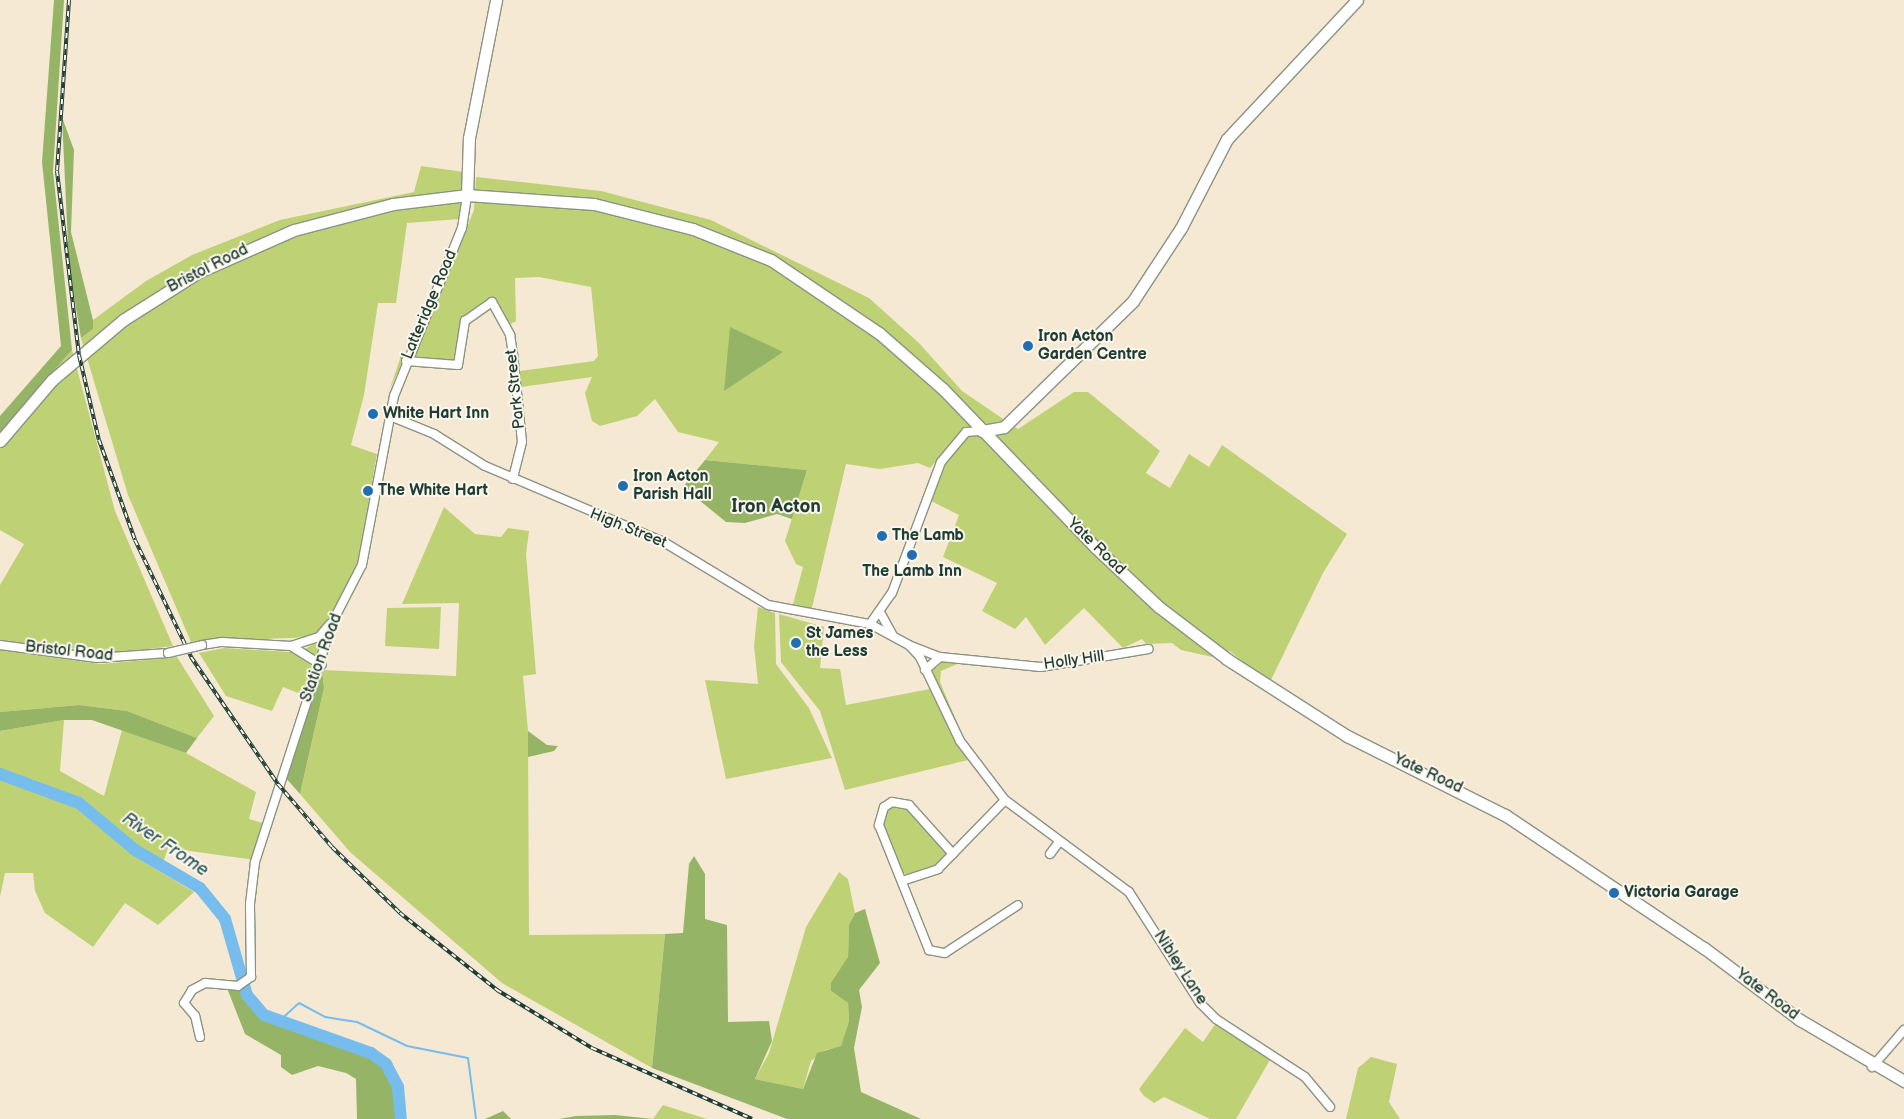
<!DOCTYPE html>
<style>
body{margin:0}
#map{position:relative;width:1904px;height:1119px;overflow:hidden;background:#f6e9d3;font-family:"Balsamiq Sans",sans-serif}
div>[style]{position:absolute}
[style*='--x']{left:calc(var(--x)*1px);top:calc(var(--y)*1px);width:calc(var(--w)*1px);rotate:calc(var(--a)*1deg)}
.green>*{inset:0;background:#bed275}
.forest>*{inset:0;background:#96b466}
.stream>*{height:2px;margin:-1px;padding:0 1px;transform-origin:1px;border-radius:1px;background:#76bdee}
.river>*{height:12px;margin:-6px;padding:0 6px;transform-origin:6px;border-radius:6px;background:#76bdee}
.roads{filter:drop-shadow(1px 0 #8a9384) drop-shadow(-1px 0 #8a9384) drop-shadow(0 1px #8a9384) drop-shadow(0 -1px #8a9384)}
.street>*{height:8px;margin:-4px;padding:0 4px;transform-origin:4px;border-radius:4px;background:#fff}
.secondary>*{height:11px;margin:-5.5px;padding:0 5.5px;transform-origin:5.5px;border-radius:5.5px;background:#fff}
.rail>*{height:4px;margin-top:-2px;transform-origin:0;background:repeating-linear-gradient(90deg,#fbf7ec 0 5.5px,#1f3d34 0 11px);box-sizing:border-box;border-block:1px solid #1f3d34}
.bridges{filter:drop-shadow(1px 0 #8a9384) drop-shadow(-1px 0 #8a9384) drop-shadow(0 1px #8a9384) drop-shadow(0 -1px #8a9384)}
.street-bridge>*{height:8px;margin:-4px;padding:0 4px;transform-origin:4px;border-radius:4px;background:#fff}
.dots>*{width:14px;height:14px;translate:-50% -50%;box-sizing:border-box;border:2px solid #fbf7ec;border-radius:50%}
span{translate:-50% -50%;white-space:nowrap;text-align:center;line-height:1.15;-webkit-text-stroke:4px #fbf7ec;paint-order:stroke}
.street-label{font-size:16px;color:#1f3d34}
.poi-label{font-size:16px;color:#1f3d34;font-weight:700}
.left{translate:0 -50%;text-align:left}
.water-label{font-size:18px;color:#355d62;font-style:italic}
.quarter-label{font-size:19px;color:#1f3d34;font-weight:700}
</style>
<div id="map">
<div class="green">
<i style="clip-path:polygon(421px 166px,464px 172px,460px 219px,407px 223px,396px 303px,378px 303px,364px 395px,351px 445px,377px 454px,358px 562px,329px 619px,312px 637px,191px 642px,128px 495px,81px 338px,93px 329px,93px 320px,146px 281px,192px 255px,280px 220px,414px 192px)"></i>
<i style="clip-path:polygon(476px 177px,601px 191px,711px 220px,869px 298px,919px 343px,962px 391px,1018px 429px,1074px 392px,1088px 392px,1160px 451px,1146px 473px,1170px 488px,1189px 454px,1209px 467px,1222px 445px,1347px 534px,1323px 573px,1269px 684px,1230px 651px,1217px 658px,1181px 650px,1172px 643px,1146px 644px,1142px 639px,1123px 648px,1084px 608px,1045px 645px,1026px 617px,1015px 629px,982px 611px,997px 583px,943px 557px,959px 515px,931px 501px,945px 465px,939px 458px,930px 468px,918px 463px,880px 469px,846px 464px,811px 612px,792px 608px,803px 567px,796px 564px,785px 541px,807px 470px,705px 460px,719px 442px,678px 432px,655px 399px,637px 416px,600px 426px,592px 421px,585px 393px,592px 377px,521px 387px,520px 371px,594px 361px,598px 356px,591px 287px,539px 277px,515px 278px,516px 321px,509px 325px,494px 299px,462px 320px,458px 358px,447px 363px,412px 359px,474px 210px)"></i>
<i style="clip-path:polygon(72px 350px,115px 511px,173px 646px,117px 653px,0 641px,0 585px,24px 544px,0 530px,0 432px)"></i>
<i style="clip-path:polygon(400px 354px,404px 358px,389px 391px,400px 359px)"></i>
<i style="clip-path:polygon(444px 507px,475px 534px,501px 537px,508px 528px,529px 531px,526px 554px,536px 674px,523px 676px,528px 731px,529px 935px,665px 934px,652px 1068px,502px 983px,350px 852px,300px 794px,324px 688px,322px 670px,456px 676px,459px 603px,402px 604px)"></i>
<i style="clip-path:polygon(441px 607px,439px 649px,385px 646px,387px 608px)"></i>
<i style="clip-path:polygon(758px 607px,775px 613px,776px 664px,809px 708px,832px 758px,726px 779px,705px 680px,758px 684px,754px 646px)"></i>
<i style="clip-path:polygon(779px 614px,824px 627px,820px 668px,840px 669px,846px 705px,930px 689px,968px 760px,845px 790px,820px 711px,781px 662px)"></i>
<i style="clip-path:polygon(324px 638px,320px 657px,316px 659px,303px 650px)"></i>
<i style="clip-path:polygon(224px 648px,291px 652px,314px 667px,303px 695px,283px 687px,272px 711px,226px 696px,199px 653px)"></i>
<i style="clip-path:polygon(0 650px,101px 664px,177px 657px,214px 716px,197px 738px,127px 711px,79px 705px,0 712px)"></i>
<i style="clip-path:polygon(943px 662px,960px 663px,941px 671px,940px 682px,967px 746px,931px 672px)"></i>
<i style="clip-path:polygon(64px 720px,60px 771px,104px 796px,122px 730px,186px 753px,256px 792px,249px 819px,263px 823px,255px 860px,168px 848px,164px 860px,138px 848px,81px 799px,0 769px,0 731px)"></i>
<i style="clip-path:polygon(0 778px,76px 806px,137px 858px,194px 892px,158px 925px,125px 903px,93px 947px,45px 913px,35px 891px,33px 873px,5px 873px,0 897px)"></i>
<i style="clip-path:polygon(903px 805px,946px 850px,946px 858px,936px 866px,910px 875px,901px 872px,881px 824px,888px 806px)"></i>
<i style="clip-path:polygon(839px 872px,848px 879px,855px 913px,849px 925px,848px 957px,831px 991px,848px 1003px,849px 1021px,841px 1047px,825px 1050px,811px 1061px,803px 1089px,755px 1079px,769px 1053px,806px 927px)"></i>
<i style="clip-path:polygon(1216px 1023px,1271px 1058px,1236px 1119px,1210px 1119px,1164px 1097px,1154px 1103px,1144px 1096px,1139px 1089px,1185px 1028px,1203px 1042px)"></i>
<i style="clip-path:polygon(1371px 1057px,1397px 1064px,1389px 1102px,1400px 1119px,1346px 1119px,1358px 1068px)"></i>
<i style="clip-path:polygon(663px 1105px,707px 1119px,653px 1119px)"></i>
</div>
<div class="forest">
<i style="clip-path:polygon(54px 0,64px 0,53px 171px,72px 350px,0 432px,0 416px,61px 346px,42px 162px)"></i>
<i style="clip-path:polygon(62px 117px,74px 150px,71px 232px,93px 320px,93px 329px,81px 338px,69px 266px)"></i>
<i style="clip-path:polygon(730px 327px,783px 352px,724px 391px)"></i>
<i style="clip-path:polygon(705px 460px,807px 470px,792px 519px,777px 514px,745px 523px,726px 522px,683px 487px)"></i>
<i style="clip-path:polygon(322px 670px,324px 688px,300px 794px,285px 777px)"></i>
<i style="clip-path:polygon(79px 705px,127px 711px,197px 738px,186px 753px,92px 720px,64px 720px,0 731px,0 712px)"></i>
<i style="clip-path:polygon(528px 731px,547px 745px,558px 746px,554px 751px,528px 757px)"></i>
<i style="clip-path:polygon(694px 856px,705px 874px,705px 919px,727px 925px,728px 1022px,769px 1021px,772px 1041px,755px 1079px,803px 1089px,817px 1053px,841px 1046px,849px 1021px,848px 1003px,831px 991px,831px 983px,848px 957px,849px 925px,855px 913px,865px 909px,880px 963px,859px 990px,862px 1007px,854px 1048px,861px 1092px,921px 1119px,787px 1119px,652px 1068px,665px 934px,683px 933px,689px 864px)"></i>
<i style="clip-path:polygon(225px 983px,243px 983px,247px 995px,278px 1022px,323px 1035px,386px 1064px,398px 1087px,401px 1119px,357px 1119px,356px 1079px,346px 1073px,318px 1066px,292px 1075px,281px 1067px,281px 1055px,245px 1034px)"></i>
<i style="clip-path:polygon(503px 1111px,511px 1119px,485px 1119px)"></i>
<i style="clip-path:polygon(615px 1115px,653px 1119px,559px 1119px,576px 1116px)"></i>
</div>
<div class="stream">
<i style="--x:278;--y:1022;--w:28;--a:-42"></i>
<i style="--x:299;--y:1003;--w:30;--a:28"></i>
<i style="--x:325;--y:1017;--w:32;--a:9"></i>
<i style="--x:357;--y:1022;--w:55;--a:25.6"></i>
<i style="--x:407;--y:1046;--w:62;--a:11.1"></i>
<i style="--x:468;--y:1058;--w:62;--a:82.5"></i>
</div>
<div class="river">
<i style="--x:0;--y:774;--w:84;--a:20.2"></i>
<i style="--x:79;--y:803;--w:73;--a:40"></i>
<i style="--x:135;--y:850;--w:75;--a:30.3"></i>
<i style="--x:200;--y:888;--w:40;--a:51"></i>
<i style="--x:225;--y:919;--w:79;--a:73.9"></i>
<i style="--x:247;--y:995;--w:26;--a:50"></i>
<i style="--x:264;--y:1015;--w:114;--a:19.6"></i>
<i style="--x:371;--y:1053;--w:19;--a:36"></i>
<i style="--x:386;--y:1064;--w:26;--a:62"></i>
<i style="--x:398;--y:1087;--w:32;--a:85"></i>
</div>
<div class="roads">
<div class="street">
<i style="--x:406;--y:361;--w:52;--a:4.4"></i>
<i style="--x:458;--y:365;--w:45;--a:-81"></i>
<i style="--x:465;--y:321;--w:33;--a:-35"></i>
<i style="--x:492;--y:302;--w:38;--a:61"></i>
<i style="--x:510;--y:335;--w:18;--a:81"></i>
<i style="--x:513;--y:353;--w:89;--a:84.2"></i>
<i style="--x:522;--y:442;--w:38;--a:104"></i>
<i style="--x:390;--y:416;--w:48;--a:22.2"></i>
<i style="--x:434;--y:434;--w:60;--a:32.1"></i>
<i style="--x:485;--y:466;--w:192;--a:23"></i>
<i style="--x:662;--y:541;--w:124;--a:31.1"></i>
<i style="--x:768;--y:605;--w:104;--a:10.6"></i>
<i style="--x:870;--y:624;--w:44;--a:28.3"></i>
<i style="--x:909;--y:645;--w:16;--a:47"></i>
<i style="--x:920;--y:657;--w:93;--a:64.5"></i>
<i style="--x:960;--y:741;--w:74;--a:52.7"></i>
<i style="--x:1005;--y:800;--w:154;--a:36.6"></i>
<i style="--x:1129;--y:892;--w:132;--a:57.4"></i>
<i style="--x:1200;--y:1003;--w:23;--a:45"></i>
<i style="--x:1216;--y:1019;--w:106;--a:33.1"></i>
<i style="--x:1305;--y:1077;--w:39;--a:50"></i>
<i style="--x:881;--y:614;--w:23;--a:61"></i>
<i style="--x:870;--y:624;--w:38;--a:-55"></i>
<i style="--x:892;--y:593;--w:140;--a:-69.5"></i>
<i style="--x:941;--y:462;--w:39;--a:-50"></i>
<i style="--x:966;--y:432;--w:16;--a:-4"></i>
<i style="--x:0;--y:645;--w:98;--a:7.6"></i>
<i style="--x:97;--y:658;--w:71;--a:-4"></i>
<i style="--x:202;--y:645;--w:20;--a:-9"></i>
<i style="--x:222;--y:642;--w:69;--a:3.3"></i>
<i style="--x:291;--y:646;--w:29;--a:-18"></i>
<i style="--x:319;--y:637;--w:17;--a:-50"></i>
<i style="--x:291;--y:646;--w:36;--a:32"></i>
<i style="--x:911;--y:646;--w:31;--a:21"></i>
<i style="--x:940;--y:657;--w:101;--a:5.7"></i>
<i style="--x:1041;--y:667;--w:109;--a:-9.5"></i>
<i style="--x:925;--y:670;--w:20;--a:-41"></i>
<i style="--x:953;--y:854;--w:66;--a:-131.9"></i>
<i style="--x:909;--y:805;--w:17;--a:-170"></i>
<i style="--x:892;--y:802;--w:9;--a:148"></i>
<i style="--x:884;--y:807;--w:19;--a:106"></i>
<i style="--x:879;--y:825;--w:135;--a:68.2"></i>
<i style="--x:929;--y:950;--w:16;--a:11"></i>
<i style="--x:945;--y:953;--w:87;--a:-33.3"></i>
<i style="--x:1050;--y:854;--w:15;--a:-53"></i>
<i style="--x:902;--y:881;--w:38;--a:-18"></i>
<i style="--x:938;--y:869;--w:96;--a:-45.8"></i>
<i style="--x:200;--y:1037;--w:22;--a:-103"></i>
<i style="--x:195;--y:1016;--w:17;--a:-130"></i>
<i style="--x:184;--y:1003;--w:15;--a:-58"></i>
<i style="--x:192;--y:990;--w:15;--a:-28"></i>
<i style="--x:205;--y:983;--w:33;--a:5"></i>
<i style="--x:238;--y:986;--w:16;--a:-35"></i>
<i style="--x:251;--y:977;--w:73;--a:-90.8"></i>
<i style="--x:250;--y:904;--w:42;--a:-83.2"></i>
<i style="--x:255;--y:862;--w:251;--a:-72.1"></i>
<i style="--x:332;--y:623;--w:65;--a:-62.7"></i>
<i style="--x:362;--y:565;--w:172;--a:-79.3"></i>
<i style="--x:394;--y:396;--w:181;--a:-68"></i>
<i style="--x:462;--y:228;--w:33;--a:-81"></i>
<i style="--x:1872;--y:1067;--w:49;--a:-49.1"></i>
</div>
<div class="secondary">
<i style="--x:467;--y:195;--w:57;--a:-88"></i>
<i style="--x:469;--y:138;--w:141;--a:-78.9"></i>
<i style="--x:982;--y:431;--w:22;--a:-10"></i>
<i style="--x:1004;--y:427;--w:180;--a:-44.3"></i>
<i style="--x:1133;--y:301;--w:87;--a:-56.7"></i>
<i style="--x:1181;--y:228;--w:100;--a:-62.7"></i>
<i style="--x:1227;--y:139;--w:190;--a:-46.9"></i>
<i style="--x:0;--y:441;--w:80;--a:-49.6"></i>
<i style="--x:52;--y:380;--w:93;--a:-40.2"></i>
<i style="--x:123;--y:320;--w:90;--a:-32.3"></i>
<i style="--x:199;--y:272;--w:104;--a:-23.9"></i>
<i style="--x:294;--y:230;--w:102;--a:-14.7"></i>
<i style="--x:393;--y:204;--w:75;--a:-6.9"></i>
<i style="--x:467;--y:195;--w:127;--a:4.1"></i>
<i style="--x:594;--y:204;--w:102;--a:14.2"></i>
<i style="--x:693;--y:229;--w:84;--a:21.7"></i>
<i style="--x:771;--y:260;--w:130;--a:34.1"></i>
<i style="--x:879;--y:333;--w:85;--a:41.2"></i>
<i style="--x:943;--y:389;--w:219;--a:46.1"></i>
<i style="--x:1095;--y:547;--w:88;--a:43.2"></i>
<i style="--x:1159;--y:607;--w:86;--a:37.4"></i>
<i style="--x:1227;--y:659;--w:143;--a:32.7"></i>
<i style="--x:1347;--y:736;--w:177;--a:26.6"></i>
<i style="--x:1505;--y:815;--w:239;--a:33.8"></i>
<i style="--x:1704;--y:948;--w:120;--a:36.9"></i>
<i style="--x:1800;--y:1020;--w:121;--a:30.4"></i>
</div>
</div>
<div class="rail">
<i style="--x:69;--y:0;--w:171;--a:94"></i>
<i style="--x:57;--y:171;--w:185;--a:83.2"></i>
<i style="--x:79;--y:355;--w:87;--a:76.8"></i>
<i style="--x:99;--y:440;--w:106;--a:70.2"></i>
<i style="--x:135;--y:540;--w:130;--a:64.4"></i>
<i style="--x:191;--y:657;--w:154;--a:55.6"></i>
<i style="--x:278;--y:784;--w:83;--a:49.4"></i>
<i style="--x:332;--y:847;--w:95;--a:44.1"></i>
<i style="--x:400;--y:913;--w:124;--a:38.4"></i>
<i style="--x:497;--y:990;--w:111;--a:31.4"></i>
<i style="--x:592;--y:1048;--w:175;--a:23.9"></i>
</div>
<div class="bridges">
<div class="street-bridge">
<i style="--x:168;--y:653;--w:35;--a:-13"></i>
</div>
</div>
<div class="dots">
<i style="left:1028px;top:346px;background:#1f6fb2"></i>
<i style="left:373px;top:414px;background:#1f6fb2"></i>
<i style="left:623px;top:486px;background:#1f6fb2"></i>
<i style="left:368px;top:491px;background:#1f6fb2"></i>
<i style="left:882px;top:536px;background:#1f6fb2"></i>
<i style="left:912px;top:555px;background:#1f6fb2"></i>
<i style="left:796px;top:643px;background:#1f6fb2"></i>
<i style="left:1614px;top:893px;background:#1f6fb2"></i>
</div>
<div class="street-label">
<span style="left:208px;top:269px;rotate:-27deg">Bristol Road</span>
<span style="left:430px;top:305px;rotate:-67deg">Latteridge Road</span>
<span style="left:516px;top:389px;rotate:-96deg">Park Street</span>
<span style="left:628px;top:529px;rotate:22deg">High Street</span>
<span style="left:1096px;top:547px;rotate:44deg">Yate Road</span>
<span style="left:69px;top:652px;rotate:6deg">Bristol Road</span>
<span style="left:322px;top:658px;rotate:-70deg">Station Road</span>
<span style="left:1074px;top:661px;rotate:-8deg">Holly Hill</span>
<span style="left:1428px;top:774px;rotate:25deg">Yate Road</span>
<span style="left:1180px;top:968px;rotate:57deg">Nibley Lane</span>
<span style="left:1767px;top:995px;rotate:37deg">Yate Road</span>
</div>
<div class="poi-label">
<span class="left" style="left:1038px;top:346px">Iron Acton<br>Garden Centre</span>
<span class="left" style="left:383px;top:414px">White Hart Inn</span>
<span class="left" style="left:633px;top:486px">Iron Acton<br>Parish Hall</span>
<span class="left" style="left:378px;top:491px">The White Hart</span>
<span class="left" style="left:892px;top:536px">The Lamb</span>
<span style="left:912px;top:572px">The Lamb Inn</span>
<span class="left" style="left:806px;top:643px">St James<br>the Less</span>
<span class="left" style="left:1624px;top:893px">Victoria Garage</span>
</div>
<div class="water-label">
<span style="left:165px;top:845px;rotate:34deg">River Frome</span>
</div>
<div class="quarter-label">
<span style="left:776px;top:507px">Iron Acton</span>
</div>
</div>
